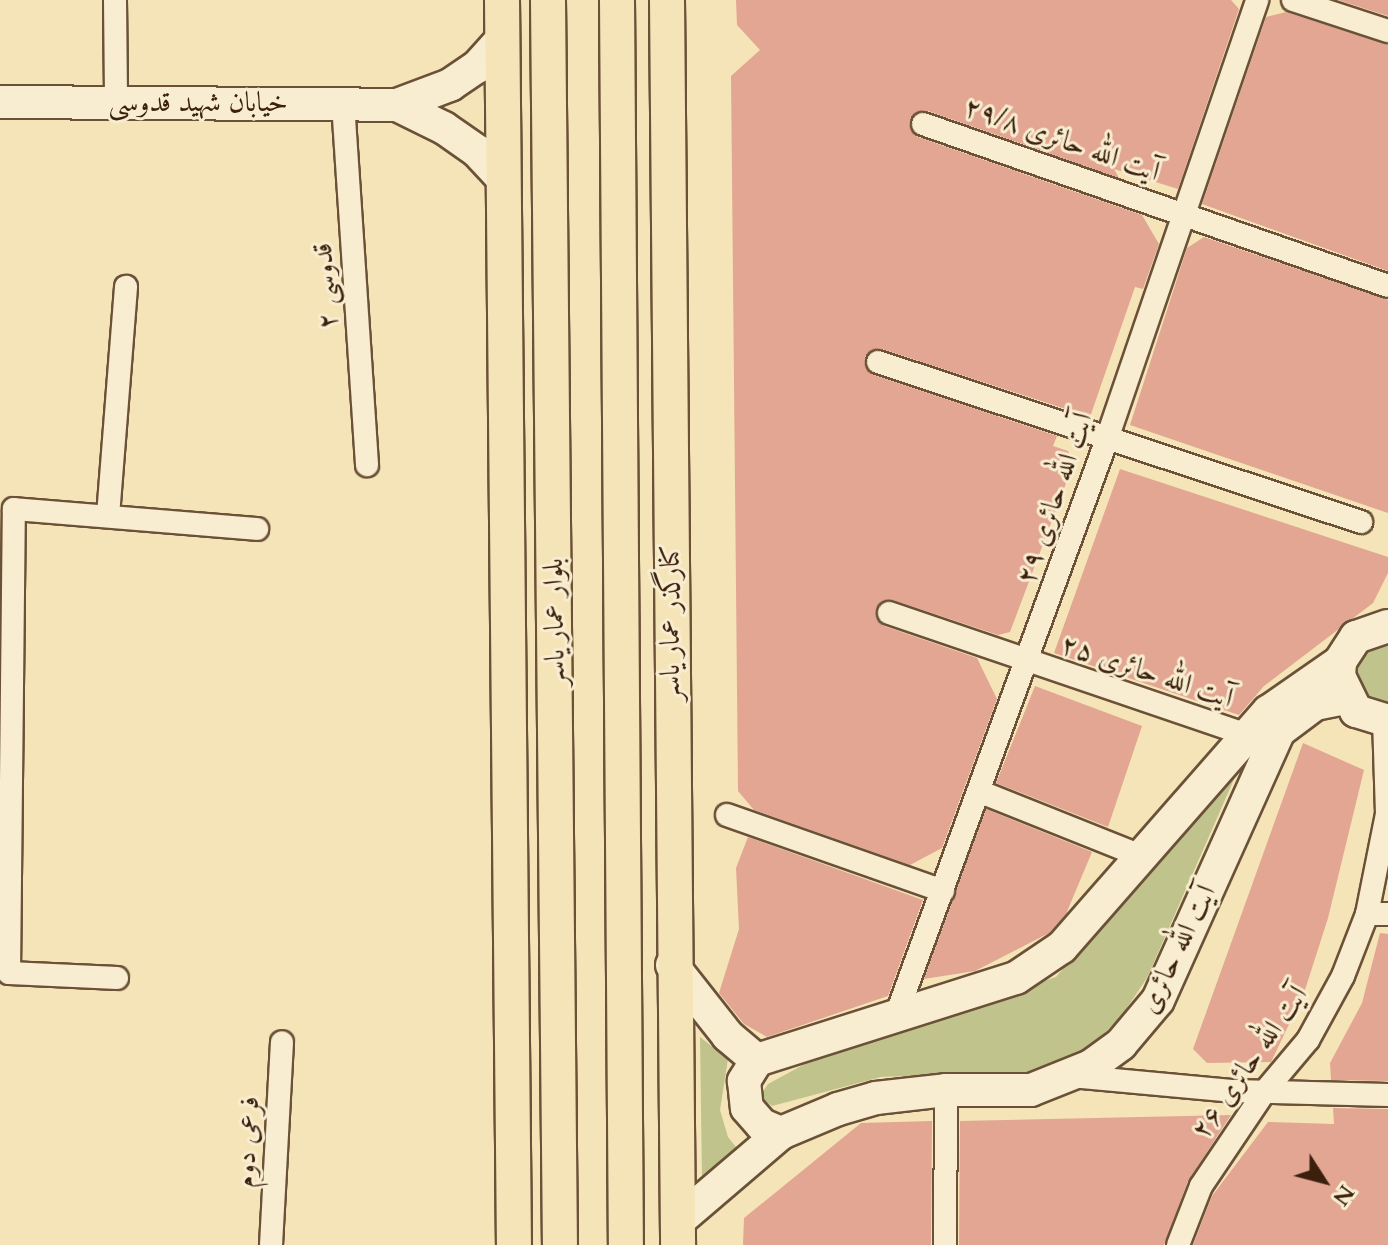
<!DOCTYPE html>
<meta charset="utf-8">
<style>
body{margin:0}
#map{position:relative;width:1388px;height:1245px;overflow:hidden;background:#f5e4b7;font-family:Cardo,Amiri,serif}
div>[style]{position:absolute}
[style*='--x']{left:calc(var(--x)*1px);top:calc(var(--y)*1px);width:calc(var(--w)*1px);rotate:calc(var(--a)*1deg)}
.green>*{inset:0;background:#c0c38c}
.building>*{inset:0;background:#e2a692}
.roads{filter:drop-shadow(2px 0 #6a5138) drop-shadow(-2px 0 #6a5138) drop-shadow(0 2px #6a5138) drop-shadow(0 -2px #6a5138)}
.minor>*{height:22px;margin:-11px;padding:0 11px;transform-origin:11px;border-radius:11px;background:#f8edd0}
.secondary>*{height:32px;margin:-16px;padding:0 16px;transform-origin:16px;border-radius:16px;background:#f8edd0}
.primary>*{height:34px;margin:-17px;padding:0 17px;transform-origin:17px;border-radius:17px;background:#f5e4b7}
span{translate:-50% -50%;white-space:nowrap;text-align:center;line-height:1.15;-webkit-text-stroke:6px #f8edd0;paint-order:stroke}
.street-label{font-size:28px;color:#3b200d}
.north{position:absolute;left:1284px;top:1141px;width:80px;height:80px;-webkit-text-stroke:6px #f8edd0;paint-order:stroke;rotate:126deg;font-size:22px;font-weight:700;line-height:32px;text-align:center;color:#3b200d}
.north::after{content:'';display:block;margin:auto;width:28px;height:36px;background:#3b200d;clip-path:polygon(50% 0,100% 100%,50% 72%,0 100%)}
</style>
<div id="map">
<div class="green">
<i style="clip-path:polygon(1388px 639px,1388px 712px,1357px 698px,1352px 661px,1359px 651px)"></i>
<i style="clip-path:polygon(1242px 761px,1147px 978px,1120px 1018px,1091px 1046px,1062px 1064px,1027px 1072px,881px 1077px,772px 1106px,765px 1101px,762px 1093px,768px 1084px,825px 1053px,1056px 977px)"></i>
<i style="clip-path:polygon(700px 1037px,728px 1059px,720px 1110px,728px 1137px,740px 1152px,702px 1182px)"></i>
</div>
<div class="building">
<i style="clip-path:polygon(736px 0,1231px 0,1239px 9px,1178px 189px,1114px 169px,1119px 178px,928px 111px,910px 119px,910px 127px,918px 137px,1142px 215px,1159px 244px,1143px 289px,1135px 287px,1090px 417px,882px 349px,865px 357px,865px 366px,874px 375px,1057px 436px,1053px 446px,1068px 451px,1074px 462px,1010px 632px,998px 635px,893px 600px,876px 608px,876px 616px,884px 626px,977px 658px,997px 699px,942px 848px,910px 865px,754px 810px,738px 791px,731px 76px,760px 50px,737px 25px)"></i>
<i style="clip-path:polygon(1338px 0,1388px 0,1388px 16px)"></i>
<i style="clip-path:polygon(1286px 12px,1388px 45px,1388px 271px,1202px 204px,1266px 17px)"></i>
<i style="clip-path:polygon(1204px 237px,1388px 300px,1388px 513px,1130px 425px,1187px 248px)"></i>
<i style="clip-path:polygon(1120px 469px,1388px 557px,1388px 573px,1373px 603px,1264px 686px,1239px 715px,1054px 653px)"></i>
<i style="clip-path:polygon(1035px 686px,1142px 726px,1108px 827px,996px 783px)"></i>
<i style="clip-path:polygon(1303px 743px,1364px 770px,1328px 918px,1304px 993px,1271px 1062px,1207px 1063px,1193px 1049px)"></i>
<i style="clip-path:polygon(986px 809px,1092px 852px,1066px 914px,1049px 933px,975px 971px,924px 979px)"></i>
<i style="clip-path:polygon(748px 837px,923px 900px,888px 996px,767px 1037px,744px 1024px,719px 993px,739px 929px,736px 868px)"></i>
<i style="clip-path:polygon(1380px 933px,1388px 934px,1388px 1081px,1331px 1080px,1330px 1063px,1362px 1003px)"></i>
<i style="clip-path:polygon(1333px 1108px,1388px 1109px,1388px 1245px,1193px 1245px,1212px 1196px,1268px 1122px,1334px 1124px)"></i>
<i style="clip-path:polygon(1231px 1115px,1188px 1181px,1164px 1245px,959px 1245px,960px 1121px)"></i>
<i style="clip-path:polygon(932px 1121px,931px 1245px,743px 1245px,744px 1218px,861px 1123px)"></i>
</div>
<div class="roads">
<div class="minor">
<i style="--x:115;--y:0;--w:102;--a:89.4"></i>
<i style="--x:1293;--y:0;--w:100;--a:18.1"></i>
<i style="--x:343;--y:103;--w:363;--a:86.2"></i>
<i style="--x:923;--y:124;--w:492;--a:19.2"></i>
<i style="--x:878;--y:362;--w:509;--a:18.33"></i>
<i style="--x:108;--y:516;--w:230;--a:-85.5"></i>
<i style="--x:889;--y:613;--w:379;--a:18.8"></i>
<i style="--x:981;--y:792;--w:172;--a:21.8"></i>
<i style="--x:727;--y:815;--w:229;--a:19.4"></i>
<i style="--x:1367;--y:914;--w:21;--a:0"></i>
<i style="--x:117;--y:978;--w:108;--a:-177.3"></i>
<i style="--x:9;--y:973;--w:464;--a:-89.4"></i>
<i style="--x:14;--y:509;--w:244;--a:4.7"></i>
<i style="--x:897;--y:1013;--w:611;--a:-69.9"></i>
<i style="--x:1107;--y:439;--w:464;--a:-71.1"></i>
<i style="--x:1071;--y:1076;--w:164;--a:5.3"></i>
<i style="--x:1234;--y:1091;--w:154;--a:1.5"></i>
<i style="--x:271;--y:1245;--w:203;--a:-86.9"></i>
<i style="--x:945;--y:1245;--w:155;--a:-89.6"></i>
<i style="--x:1178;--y:1245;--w:63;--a:-68.7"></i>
<i style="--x:1201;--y:1186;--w:115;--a:-56"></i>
<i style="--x:1265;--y:1091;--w:67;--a:-49.9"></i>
<i style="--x:1308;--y:1040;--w:73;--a:-61.3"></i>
<i style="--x:1343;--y:976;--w:66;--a:-68.8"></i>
<i style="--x:1367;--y:914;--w:102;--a:-78.7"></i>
<i style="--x:1387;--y:814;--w:93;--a:-91.8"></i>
</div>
<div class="secondary">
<i style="--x:0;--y:102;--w:397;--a:0.4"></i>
<i style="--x:397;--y:105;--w:52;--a:26.1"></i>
<i style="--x:444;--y:128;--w:40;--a:34.9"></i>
<i style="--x:477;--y:151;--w:38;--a:47"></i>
<i style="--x:397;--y:105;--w:57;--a:-20.7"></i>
<i style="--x:450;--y:85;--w:32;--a:-34"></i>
<i style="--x:477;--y:67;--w:38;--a:-48"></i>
<i style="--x:1388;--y:626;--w:34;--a:161"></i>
<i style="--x:1356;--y:637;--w:30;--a:123"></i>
<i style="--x:1340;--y:662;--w:14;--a:94"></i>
<i style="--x:1339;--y:676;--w:39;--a:64"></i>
<i style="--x:1356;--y:711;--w:34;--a:17"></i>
<i style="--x:672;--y:965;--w:90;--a:51.7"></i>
<i style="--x:728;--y:1036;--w:38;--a:40"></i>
<i style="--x:757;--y:1060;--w:272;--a:-17.6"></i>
<i style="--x:1016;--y:978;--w:55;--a:-34"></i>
<i style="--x:1062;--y:947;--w:313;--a:-48.8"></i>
<i style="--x:1268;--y:712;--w:88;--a:-34.8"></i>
<i style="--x:757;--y:1060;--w:25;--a:122"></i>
<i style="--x:744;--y:1081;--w:27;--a:84"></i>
<i style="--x:747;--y:1108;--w:23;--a:49"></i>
<i style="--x:762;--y:1125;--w:21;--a:23"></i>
<i style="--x:678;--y:1221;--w:135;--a:-40.5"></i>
<i style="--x:781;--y:1133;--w:62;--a:-22.8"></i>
<i style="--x:838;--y:1109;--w:40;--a:-16"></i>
<i style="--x:876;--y:1098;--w:70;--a:-6.5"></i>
<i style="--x:946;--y:1090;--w:85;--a:0"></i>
<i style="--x:1031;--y:1090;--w:65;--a:-21.8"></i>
<i style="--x:1091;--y:1066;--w:37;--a:-36"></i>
<i style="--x:1121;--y:1044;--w:57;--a:-49.9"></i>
<i style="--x:1158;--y:1000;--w:295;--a:-65.8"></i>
<i style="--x:1279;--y:731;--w:45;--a:-36.9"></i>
<i style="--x:1315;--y:704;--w:32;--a:-11"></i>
</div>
<div class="primary">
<i style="--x:502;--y:0;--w:1245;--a:89.45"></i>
<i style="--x:548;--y:0;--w:1245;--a:89.45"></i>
<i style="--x:617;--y:0;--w:1245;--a:89.59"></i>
<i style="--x:667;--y:0;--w:1245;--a:89.49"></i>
</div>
</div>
<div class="street-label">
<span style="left:198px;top:102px">خیابان شهید قدوسی</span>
<span style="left:1062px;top:139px;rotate:19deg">آیت الله حائری ۲۹/۸</span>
<span style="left:325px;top:286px;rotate:-94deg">قدوسی ۲</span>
<span style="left:1054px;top:498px;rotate:-71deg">آیت الله حائری ۲۹</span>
<span style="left:554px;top:622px;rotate:-91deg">بلوار عمار یاسر</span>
<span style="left:670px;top:623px;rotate:-90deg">کنارگذر عمار یاسر</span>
<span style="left:1147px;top:671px;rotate:18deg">آیت الله حائری ۲۵</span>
<span style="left:1177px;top:949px;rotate:-64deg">آیت الله حائری</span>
<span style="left:1249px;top:1062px;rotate:-55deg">آیت الله حائری ۲۶</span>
<span style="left:247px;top:1142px;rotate:-87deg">فرعی دوم</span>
</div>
<div class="north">N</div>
</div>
